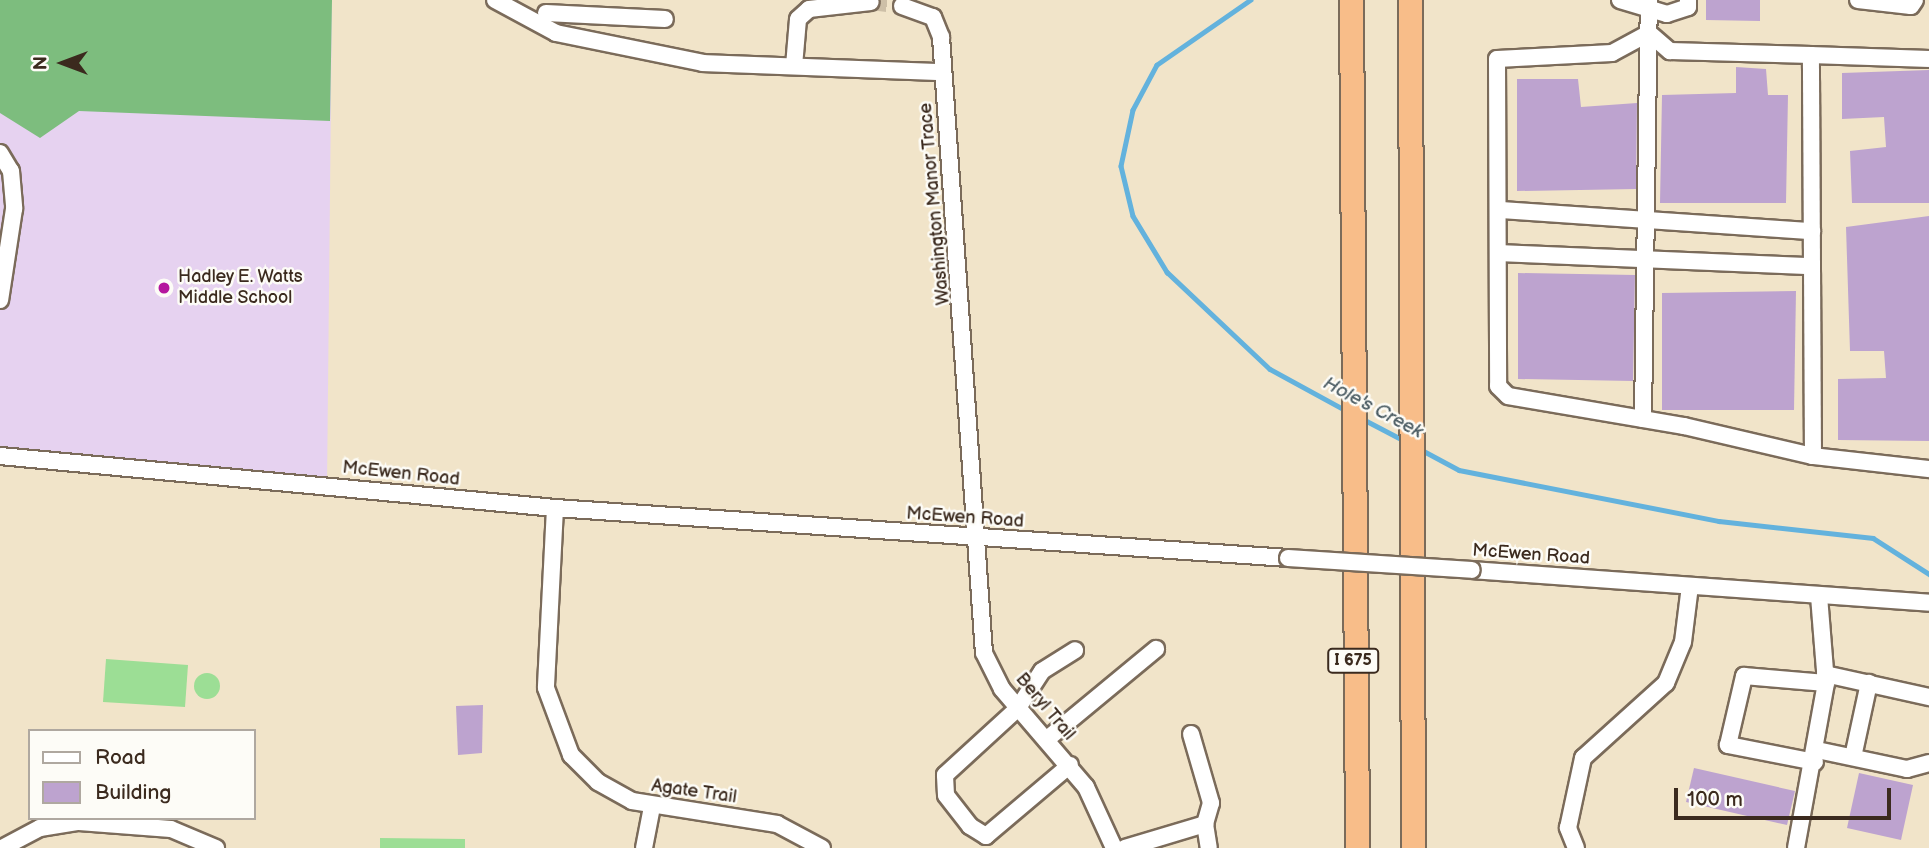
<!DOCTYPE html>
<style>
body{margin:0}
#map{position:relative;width:1929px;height:848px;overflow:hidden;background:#f1e4c9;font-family:"Balsamiq Sans",sans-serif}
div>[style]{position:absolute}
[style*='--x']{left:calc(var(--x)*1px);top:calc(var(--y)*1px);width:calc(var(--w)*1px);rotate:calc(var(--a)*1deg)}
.built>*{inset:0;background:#e6d2f0}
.green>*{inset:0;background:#9cde95}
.round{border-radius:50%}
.forest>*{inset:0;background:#7dbd7e}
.stream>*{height:4.5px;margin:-2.25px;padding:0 2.25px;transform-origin:2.25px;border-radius:2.25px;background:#63b2dd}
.building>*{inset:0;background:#bda3cf}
.minor-tunnel>*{height:16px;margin-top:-8px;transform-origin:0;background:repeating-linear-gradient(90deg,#cdbfa7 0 16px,transparent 0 24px)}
.roads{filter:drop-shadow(2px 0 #7b6b5a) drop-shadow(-2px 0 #7b6b5a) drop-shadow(0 2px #7b6b5a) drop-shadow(0 -2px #7b6b5a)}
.minor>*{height:16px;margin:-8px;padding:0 8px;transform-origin:8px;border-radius:8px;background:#fff}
.highway>*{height:23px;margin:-11.5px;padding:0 11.5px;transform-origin:11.5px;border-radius:11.5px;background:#f8bd89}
.bridges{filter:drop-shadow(2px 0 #7b6b5a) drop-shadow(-2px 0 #7b6b5a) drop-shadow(0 2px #7b6b5a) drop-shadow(0 -2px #7b6b5a)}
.minor-bridge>*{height:16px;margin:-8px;padding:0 8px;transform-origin:8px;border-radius:8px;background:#fff}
.dots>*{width:19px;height:19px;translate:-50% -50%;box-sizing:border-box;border:4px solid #fdfcf7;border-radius:50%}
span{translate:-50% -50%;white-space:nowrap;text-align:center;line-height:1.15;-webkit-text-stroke:5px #fdfcf7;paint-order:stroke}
.shield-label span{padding:2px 5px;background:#fdfcf7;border:2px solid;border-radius:5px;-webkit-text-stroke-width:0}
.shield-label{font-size:16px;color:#3b2a1e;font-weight:700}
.street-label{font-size:18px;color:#3b2a1e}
.poi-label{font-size:18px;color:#3b2a1e}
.left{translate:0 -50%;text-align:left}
.water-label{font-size:19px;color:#495a61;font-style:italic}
.legend{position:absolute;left:28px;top:729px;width:228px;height:91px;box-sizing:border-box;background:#fdfcf7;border:2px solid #afa8a0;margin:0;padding:9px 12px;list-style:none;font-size:21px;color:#3b2a1e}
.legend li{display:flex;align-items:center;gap:14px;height:35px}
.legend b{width:35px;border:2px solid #afa8a0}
.north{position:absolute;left:28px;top:28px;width:70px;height:70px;-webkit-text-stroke:5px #fdfcf7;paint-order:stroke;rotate:270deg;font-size:19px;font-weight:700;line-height:28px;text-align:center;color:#3b2a1e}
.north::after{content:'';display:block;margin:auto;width:24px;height:32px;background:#3b2a1e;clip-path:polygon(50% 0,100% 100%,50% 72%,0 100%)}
.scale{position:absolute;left:1674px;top:788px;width:217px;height:32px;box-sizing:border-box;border:4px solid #3b2a1e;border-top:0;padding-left:9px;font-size:21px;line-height:24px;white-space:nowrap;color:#3b2a1e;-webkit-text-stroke:5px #fdfcf7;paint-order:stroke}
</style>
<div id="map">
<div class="built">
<i style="clip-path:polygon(0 0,332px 0,327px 486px,0 456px)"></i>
</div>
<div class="green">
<i style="clip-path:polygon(106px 659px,188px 665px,185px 707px,103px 702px)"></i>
<i class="round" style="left:194px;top:673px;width:26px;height:26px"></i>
<i style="clip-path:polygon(380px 838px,465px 839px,465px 848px,380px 848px)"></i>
</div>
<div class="forest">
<i style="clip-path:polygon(0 0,332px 0,330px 121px,79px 111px,40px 138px,0 113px)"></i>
</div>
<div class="stream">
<i style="--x:1251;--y:0;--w:114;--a:145.3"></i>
<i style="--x:1157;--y:65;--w:51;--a:118.1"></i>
<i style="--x:1133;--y:110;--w:57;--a:102.1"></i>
<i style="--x:1121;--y:166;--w:51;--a:76.5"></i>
<i style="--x:1133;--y:216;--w:66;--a:58.7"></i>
<i style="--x:1167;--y:272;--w:141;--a:43.3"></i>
<i style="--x:1270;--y:369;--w:88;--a:28.6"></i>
<i style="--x:1361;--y:418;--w:47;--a:27.6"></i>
<i style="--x:1420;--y:449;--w:44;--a:28.3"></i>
<i style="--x:1459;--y:470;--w:265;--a:11.1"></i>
<i style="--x:1719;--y:521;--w:155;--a:6.3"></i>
<i style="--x:1873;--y:538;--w:67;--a:32.7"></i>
</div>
<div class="building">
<i style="clip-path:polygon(1706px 0,1760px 0,1760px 21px,1706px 20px)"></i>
<i style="clip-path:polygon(1736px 67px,1766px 69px,1768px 95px,1788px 95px,1786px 203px,1660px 203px,1662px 95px,1736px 93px)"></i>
<i style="clip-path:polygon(1929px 70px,1929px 203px,1852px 203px,1850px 151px,1886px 147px,1884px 117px,1842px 119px,1842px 73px)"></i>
<i style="clip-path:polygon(1517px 79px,1578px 79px,1581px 107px,1637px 103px,1636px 189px,1517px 191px)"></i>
<i style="clip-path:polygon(1929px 216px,1929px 441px,1838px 440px,1838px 379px,1886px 378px,1884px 351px,1850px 351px,1846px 227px)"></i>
<i style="clip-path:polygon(1518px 273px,1635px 275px,1633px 381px,1518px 379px)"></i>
<i style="clip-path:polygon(1796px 291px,1794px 410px,1662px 410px,1662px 293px)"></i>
<i style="clip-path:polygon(483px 705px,482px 753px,458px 755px,456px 706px)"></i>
<i style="clip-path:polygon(1694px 768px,1795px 791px,1787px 825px,1686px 802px)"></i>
<i style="clip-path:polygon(1859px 773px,1913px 785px,1901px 840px,1847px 828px)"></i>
</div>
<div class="minor-tunnel">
<i style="--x:871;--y:2;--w:31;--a:7"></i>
</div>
<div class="roads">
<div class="minor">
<i style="--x:495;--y:0;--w:69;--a:28.4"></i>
<i style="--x:556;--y:33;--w:150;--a:11.5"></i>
<i style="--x:703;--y:63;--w:239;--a:2.2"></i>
<i style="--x:1620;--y:0;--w:49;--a:16.6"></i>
<i style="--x:1667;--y:14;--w:22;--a:-18"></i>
<i style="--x:1688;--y:7;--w:7;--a:-90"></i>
<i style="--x:1858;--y:0;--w:53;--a:6.5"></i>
<i style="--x:1911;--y:6;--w:7;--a:-56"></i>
<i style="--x:902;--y:6;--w:33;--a:20"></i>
<i style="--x:933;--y:17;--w:22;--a:68"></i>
<i style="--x:941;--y:37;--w:617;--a:86.01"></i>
<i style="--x:984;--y:653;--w:40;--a:63.4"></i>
<i style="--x:1002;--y:689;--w:129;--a:49.4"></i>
<i style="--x:1086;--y:787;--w:67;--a:65.3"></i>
<i style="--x:546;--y:13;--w:119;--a:2.9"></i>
<i style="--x:1649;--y:33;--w:42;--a:151.6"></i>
<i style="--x:1612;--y:53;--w:115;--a:177"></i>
<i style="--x:1497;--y:59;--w:327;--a:89.8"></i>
<i style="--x:1498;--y:386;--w:14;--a:45"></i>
<i style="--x:1508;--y:396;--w:179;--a:9.7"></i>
<i style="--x:1684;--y:426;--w:132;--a:13.1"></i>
<i style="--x:1813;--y:456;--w:117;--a:6.4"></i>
<i style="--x:1649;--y:33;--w:28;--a:41"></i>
<i style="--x:1670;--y:51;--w:141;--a:1.6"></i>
<i style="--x:794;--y:66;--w:47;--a:-85.1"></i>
<i style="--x:798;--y:19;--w:15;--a:-42"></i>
<i style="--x:809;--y:9;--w:62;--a:-6.4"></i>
<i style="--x:0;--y:153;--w:21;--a:59"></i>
<i style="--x:11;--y:171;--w:38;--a:85"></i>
<i style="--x:14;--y:209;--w:92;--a:98.7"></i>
<i style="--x:1501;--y:210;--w:312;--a:3.9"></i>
<i style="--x:1498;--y:253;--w:314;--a:2.4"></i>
<i style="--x:1643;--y:419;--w:419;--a:-89.2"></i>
<i style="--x:0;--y:456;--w:557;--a:5.35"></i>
<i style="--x:555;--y:508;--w:735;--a:3.9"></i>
<i style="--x:1813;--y:456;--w:401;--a:-90.3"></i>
<i style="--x:1811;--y:55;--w:118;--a:1.9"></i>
<i style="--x:555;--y:508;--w:180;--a:92.9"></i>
<i style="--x:546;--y:688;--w:72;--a:69.5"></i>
<i style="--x:571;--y:755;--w:38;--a:45"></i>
<i style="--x:598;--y:782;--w:39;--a:29"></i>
<i style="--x:632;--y:801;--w:147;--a:9"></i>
<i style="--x:777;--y:824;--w:51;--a:28.1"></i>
<i style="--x:1472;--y:570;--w:458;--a:4.1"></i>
<i style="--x:1825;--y:674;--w:107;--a:12.5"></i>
<i style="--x:1191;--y:734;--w:72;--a:73.8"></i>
<i style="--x:1211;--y:803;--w:22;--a:106"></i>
<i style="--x:1046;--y:740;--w:143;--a:-39.6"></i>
<i style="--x:1817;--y:750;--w:92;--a:11.9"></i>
<i style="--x:1907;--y:769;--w:23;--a:-15"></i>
<i style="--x:1853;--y:757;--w:76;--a:-77.8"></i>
<i style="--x:1815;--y:762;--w:89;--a:-168.9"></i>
<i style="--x:1728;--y:745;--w:71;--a:-76.9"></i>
<i style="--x:1744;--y:676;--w:82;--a:4.9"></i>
<i style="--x:1070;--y:765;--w:110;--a:139.8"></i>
<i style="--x:986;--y:836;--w:19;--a:-148"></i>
<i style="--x:970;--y:826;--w:39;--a:-128"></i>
<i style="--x:946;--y:795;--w:20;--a:-93"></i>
<i style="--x:945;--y:775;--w:99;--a:-42.5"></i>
<i style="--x:1018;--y:708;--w:44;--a:-57"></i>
<i style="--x:1042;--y:671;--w:39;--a:-32"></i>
<i style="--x:2;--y:848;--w:43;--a:-27.8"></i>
<i style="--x:40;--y:828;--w:39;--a:-9"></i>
<i style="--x:79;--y:822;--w:92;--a:4.4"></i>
<i style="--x:171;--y:829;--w:49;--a:22.9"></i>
<i style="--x:644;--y:848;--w:42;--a:-79"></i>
<i style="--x:1125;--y:848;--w:84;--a:-16.7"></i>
<i style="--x:1205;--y:824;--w:24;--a:81"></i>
<i style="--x:1576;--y:848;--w:22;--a:-112"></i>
<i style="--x:1568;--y:828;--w:72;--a:-77.9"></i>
<i style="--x:1583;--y:758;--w:112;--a:-42.1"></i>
<i style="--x:1666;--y:683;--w:44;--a:-67.5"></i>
<i style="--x:1683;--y:642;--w:56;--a:-82.9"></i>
<i style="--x:1796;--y:848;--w:168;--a:-79.7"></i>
<i style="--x:1826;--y:683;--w:87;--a:-94.6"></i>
</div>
<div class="highway">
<i style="--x:1351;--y:0;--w:848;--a:89.59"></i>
<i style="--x:1410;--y:0;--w:848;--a:89.8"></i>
</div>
</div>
<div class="bridges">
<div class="minor-bridge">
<i style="--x:1288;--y:558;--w:184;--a:3.7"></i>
</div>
</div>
<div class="dots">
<i style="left:164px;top:288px;background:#b5179e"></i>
</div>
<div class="shield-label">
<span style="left:1353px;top:661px">I 675</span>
</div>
<div class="street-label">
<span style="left:935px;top:204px;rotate:-95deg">Washington Manor Trace</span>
<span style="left:401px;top:474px;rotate:6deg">McEwen Road</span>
<span style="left:965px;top:518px;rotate:4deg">McEwen Road</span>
<span style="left:1531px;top:555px;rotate:4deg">McEwen Road</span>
<span style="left:1045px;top:707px;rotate:50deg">Beryl Trail</span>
<span style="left:694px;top:792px;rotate:8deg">Agate Trail</span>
</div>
<div class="poi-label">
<span class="left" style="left:178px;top:288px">Hadley E. Watts<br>Middle School</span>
</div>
<div class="water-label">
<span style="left:1373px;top:408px;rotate:28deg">Hole's Creek</span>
</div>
<ul class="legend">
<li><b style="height:9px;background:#fff"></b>Road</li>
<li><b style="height:19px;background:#bda3cf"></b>Building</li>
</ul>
<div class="north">N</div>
<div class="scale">100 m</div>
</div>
